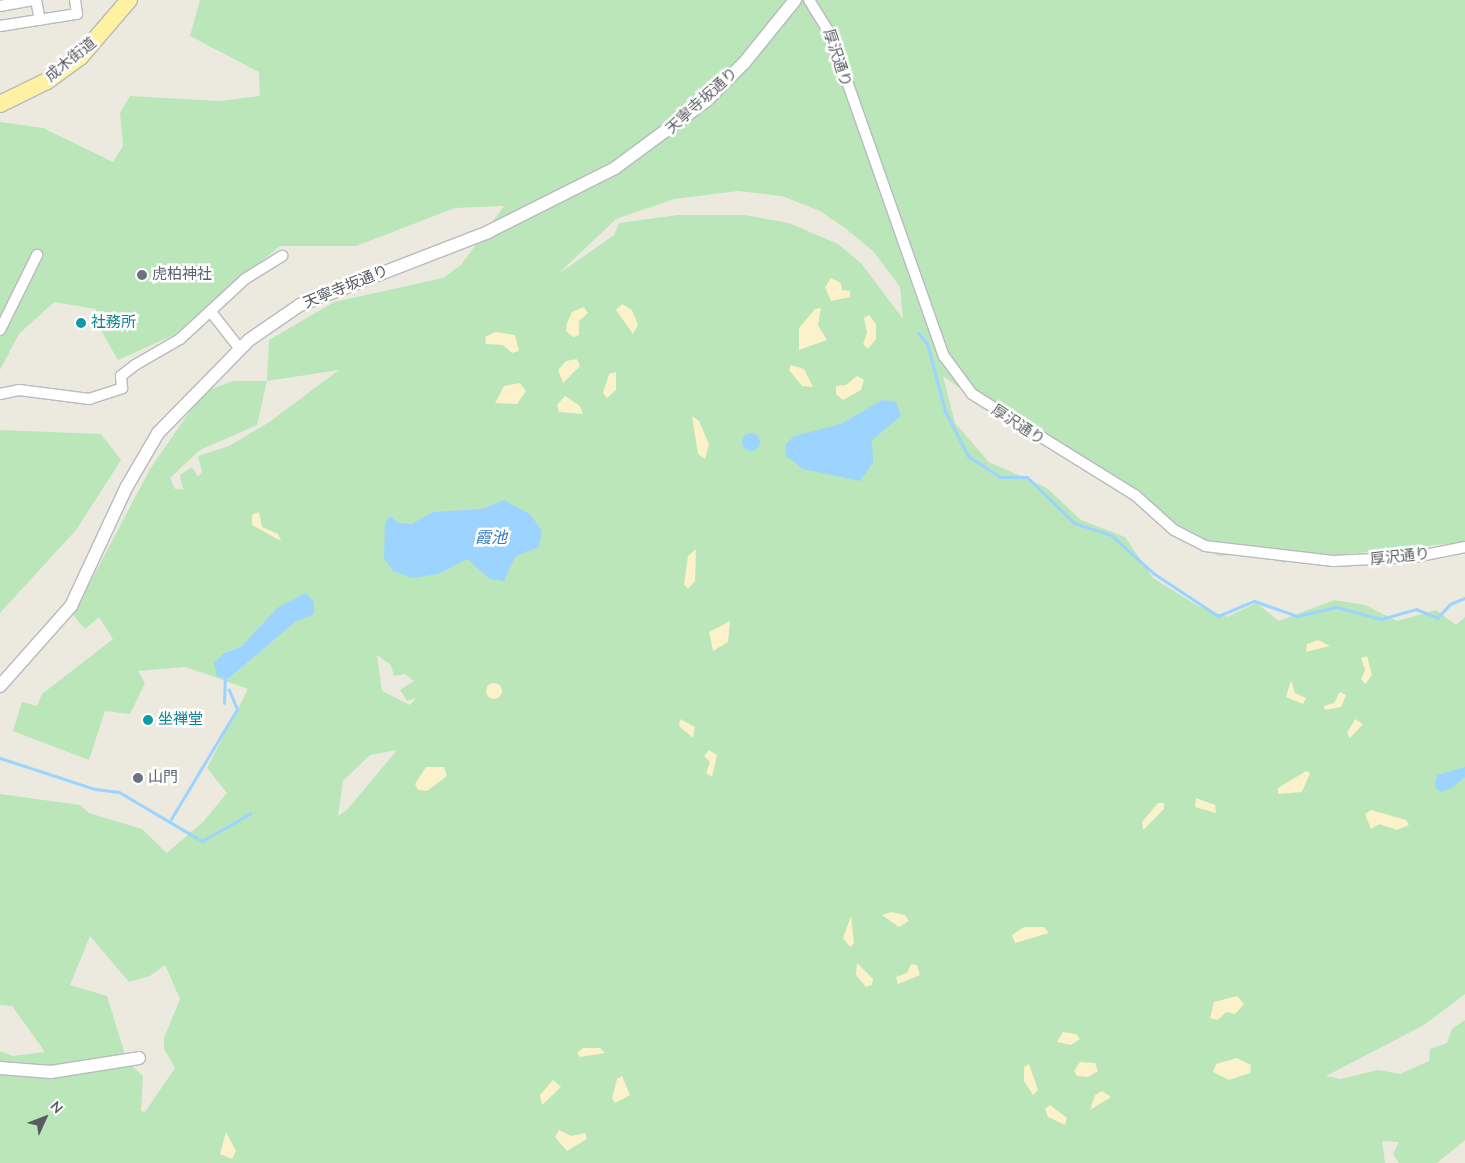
<!DOCTYPE html>
<meta charset="utf-8">
<style>
body{margin:0}
#map{position:relative;width:1465px;height:1163px;overflow:hidden;background:#eceadf;font-family:"Nunito Sans","Noto Sans JP",sans-serif}
div>[style]{position:absolute}
[style*='--x']{left:calc(var(--x)*1px);top:calc(var(--y)*1px);width:calc(var(--w)*1px);rotate:calc(var(--a)*1deg)}
.green>*{inset:0;background:#bae6ba}
.sand>*{inset:0;background:#fbf1cb}
.round{border-radius:50%}
.water>*{inset:0;background:#9dd3ff}
.stream>*{height:3px;margin:-1.5px;padding:0 1.5px;transform-origin:1.5px;border-radius:1.5px;background:#9dd3ff}
.roads{filter:drop-shadow(1px 0 #b7babf) drop-shadow(-1px 0 #b7babf) drop-shadow(0 1px #b7babf) drop-shadow(0 -1px #b7babf)}
.minor>*{height:10px;margin:-5px;padding:0 5px;transform-origin:5px;border-radius:5px;background:#fff}
.tertiary>*{height:12px;margin:-6px;padding:0 6px;transform-origin:6px;border-radius:6px;background:#fff}
.primary>*{height:16px;margin:-8px;padding:0 8px;transform-origin:8px;border-radius:8px;background:#fff1a2}
.dots>*{width:14px;height:14px;translate:-50% -50%;box-sizing:border-box;border:2px solid #fff;border-radius:50%}
span{translate:-50% -50%;white-space:nowrap;text-align:center;line-height:1.15;-webkit-text-stroke:5px #fff;paint-order:stroke}
.street-label{font-size:15px;color:#585c61}
.worship-label{font-size:15px;color:#5b616d}
.left{translate:0 -50%;text-align:left}
.culture-label{font-size:15px;color:#0d838f}
.water-label{font-size:16px;color:#3978bd;font-style:italic}
.north{position:absolute;left:20px;top:1093px;width:50px;height:50px;-webkit-text-stroke:4px #fff;paint-order:stroke;rotate:47deg;font-size:14px;font-weight:700;line-height:20px;text-align:center;color:#585c61}
.north::after{content:'';display:block;margin:auto;width:18px;height:22px;background:#585c61;clip-path:polygon(50% 0,100% 100%,50% 72%,0 100%)}
</style>
<div id="map">
<div class="green">
<i style="clip-path:polygon(evenodd,200px 0,1465px 0,1465px 542px,1338px 555px,1298px 552px,1285px 563px,1250px 554px,1218px 556px,1123px 483px,972px 397px,943px 376px,955px 423px,989px 462px,1047px 488px,1081px 520px,1125px 537px,1153px 578px,1198px 606px,1227px 617px,1256px 603px,1279px 621px,1334px 600px,1365px 605px,1397px 621px,1436px 610px,1456px 625px,1465px 617px,1465px 994px,1424px 1025px,1326px 1076px,1341px 1079px,1378px 1070px,1400px 1074px,1429px 1061px,1430px 1049px,1447px 1043px,1452px 1029px,1465px 1020px,1465px 1140px,1437px 1163px,1399px 1163px,1393px 1154px,1399px 1142px,1382px 1141px,1385px 1163px,0 1163px,0 1051px,13px 1056px,45px 1052px,12px 1006px,0 1005px,0 794px,80px 805px,89px 813px,142px 829px,167px 853px,203px 822px,227px 793px,207px 768px,248px 689px,186px 667px,138px 671px,145px 683px,130px 714px,105px 711px,89px 760px,13px 731px,22px 702px,37px 706px,42px 694px,113px 639px,99px 617px,85px 629px,73px 615px,150px 469px,203px 392px,233px 381px,267px 381px,269px 340px,334px 302px,443px 278px,461px 265px,504px 206px,455px 208px,356px 246px,280px 246px,174px 335px,118px 360px,103px 334px,96px 309px,54px 302px,19px 334px,0 370px,0 122px,43px 128px,113px 162px,123px 146px,120px 113px,130px 96px,219px 101px,260px 96px,259px 72px,190px 36px,200px 0,738px 191px,782px 196px,820px 211px,845px 228px,874px 252px,900px 287px,903px 319px,861px 263px,838px 244px,789px 223px,744px 215px,678px 215px,619px 223px,614px 235px,557px 275px,616px 219px,674px 199px,738px 191px,200px 0,339px 370px,268px 423px,229px 446px,198px 456px,202px 472px,198px 477px,192px 467px,180px 475px,183px 489px,190px 490px,175px 489px,170px 478px,200px 450px,257px 425px,267px 381px,339px 370px,200px 0,314px 614px,295px 622px,228px 679px,217px 677px,224px 653px,314px 614px,200px 0,377px 655px,391px 665px,394px 676px,405px 674px,414px 681px,400px 690px,407px 701px,416px 698px,410px 705px,382px 691px,377px 655px,200px 0,397px 750px,347px 810px,338px 816px,343px 781px,370px 755px,397px 750px,200px 0,90px 936px,129px 982px,150px 976px,165px 965px,180px 999px,164px 1038px,164px 1049px,175px 1068px,145px 1112px,141px 1111px,143px 1076px,127px 1061px,107px 996px,70px 985px,90px 936px)"></i>
<i style="clip-path:polygon(0 430px,101px 434px,121px 460px,76px 530px,0 613px)"></i>
</div>
<div class="sand">
<i style="clip-path:polygon(831px 278px,841px 283px,842px 290px,850px 291px,850px 297px,831px 301px,825px 287px)"></i>
<i style="clip-path:polygon(622px 304px,632px 310px,638px 325px,633px 334px,616px 310px)"></i>
<i style="clip-path:polygon(584px 307px,588px 313px,579px 321px,579px 335px,573px 337px,566px 331px,567px 323px,572px 312px)"></i>
<i style="clip-path:polygon(821px 308px,818px 325px,827px 340px,799px 350px,799px 328px,815px 309px)"></i>
<i style="clip-path:polygon(869px 315px,876px 324px,876px 339px,868px 349px,863px 344px,867px 333px,864px 318px)"></i>
<i style="clip-path:polygon(495px 332px,515px 335px,519px 351px,512px 353px,503px 345px,486px 344px,485px 337px)"></i>
<i style="clip-path:polygon(577px 359px,580px 366px,563px 383px,558px 370px,566px 361px)"></i>
<i style="clip-path:polygon(791px 365px,804px 369px,813px 387px,802px 386px,789px 370px)"></i>
<i style="clip-path:polygon(616px 372px,616px 390px,607px 398px,603px 393px,609px 374px)"></i>
<i style="clip-path:polygon(857px 376px,864px 380px,861px 390px,843px 400px,836px 394px,836px 386px,846px 385px)"></i>
<i style="clip-path:polygon(520px 383px,526px 391px,517px 404px,495px 403px,504px 386px)"></i>
<i style="clip-path:polygon(565px 396px,580px 406px,583px 414px,559px 412px,557px 405px)"></i>
<i style="clip-path:polygon(692px 416px,699px 421px,709px 444px,705px 459px,698px 454px)"></i>
<i style="clip-path:polygon(259px 512px,262px 527px,278px 534px,281px 541px,252px 525px,252px 515px)"></i>
<i style="clip-path:polygon(696px 549px,695px 581px,688px 589px,684px 584px,688px 556px)"></i>
<i style="clip-path:polygon(730px 621px,728px 642px,713px 651px,709px 632px)"></i>
<i style="clip-path:polygon(1318px 640px,1330px 646px,1306px 652px,1307px 644px)"></i>
<i style="clip-path:polygon(1367px 656px,1372px 675px,1365px 684px,1361px 679px,1365px 670px,1361px 658px)"></i>
<i style="clip-path:polygon(1291px 680px,1295px 693px,1306px 698px,1303px 704px,1286px 697px)"></i>
<i class="round" style="left:486px;top:683px;width:16px;height:16px"></i>
<i style="clip-path:polygon(1340px 692px,1346px 695px,1341px 707px,1325px 710px,1324px 706px,1334px 703px)"></i>
<i style="clip-path:polygon(680px 719px,695px 727px,693px 738px,679px 726px)"></i>
<i style="clip-path:polygon(1355px 719px,1363px 724px,1350px 738px,1347px 733px)"></i>
<i style="clip-path:polygon(709px 750px,717px 755px,712px 777px,706px 773px,710px 762px,704px 756px)"></i>
<i style="clip-path:polygon(426px 767px,444px 767px,447px 776px,427px 791px,418px 790px,415px 784px)"></i>
<i style="clip-path:polygon(1306px 771px,1310px 773px,1302px 792px,1278px 794px,1278px 788px)"></i>
<i style="clip-path:polygon(1196px 798px,1215px 805px,1216px 813px,1195px 807px)"></i>
<i style="clip-path:polygon(1158px 803px,1164px 803px,1164px 809px,1143px 830px,1142px 822px)"></i>
<i style="clip-path:polygon(1371px 810px,1406px 820px,1409px 825px,1397px 830px,1379px 824px,1371px 829px,1365px 814px)"></i>
<i style="clip-path:polygon(891px 912px,905px 915px,909px 921px,899px 927px,882px 915px)"></i>
<i style="clip-path:polygon(851px 916px,854px 943px,850px 947px,843px 938px)"></i>
<i style="clip-path:polygon(1024px 927px,1044px 927px,1049px 933px,1015px 943px,1012px 935px)"></i>
<i style="clip-path:polygon(857px 963px,873px 979px,872px 985px,866px 987px,856px 975px)"></i>
<i style="clip-path:polygon(911px 964px,917px 965px,920px 975px,898px 984px,896px 977px,907px 973px)"></i>
<i style="clip-path:polygon(1237px 996px,1244px 1004px,1235px 1014px,1226px 1012px,1218px 1020px,1210px 1018px,1214px 1002px)"></i>
<i style="clip-path:polygon(1063px 1032px,1076px 1034px,1080px 1039px,1071px 1045px,1057px 1042px)"></i>
<i style="clip-path:polygon(583px 1048px,600px 1048px,605px 1053px,580px 1057px,577px 1053px)"></i>
<i style="clip-path:polygon(1237px 1058px,1251px 1065px,1250px 1073px,1229px 1080px,1213px 1072px,1216px 1064px)"></i>
<i style="clip-path:polygon(1080px 1062px,1095px 1063px,1098px 1071px,1088px 1077px,1077px 1076px,1074px 1071px)"></i>
<i style="clip-path:polygon(1029px 1064px,1038px 1090px,1033px 1095px,1024px 1081px,1024px 1067px)"></i>
<i style="clip-path:polygon(622px 1076px,630px 1095px,615px 1103px,612px 1098px,617px 1079px)"></i>
<i style="clip-path:polygon(553px 1080px,561px 1087px,542px 1105px,540px 1095px)"></i>
<i style="clip-path:polygon(1102px 1091px,1111px 1097px,1090px 1110px,1095px 1095px)"></i>
<i style="clip-path:polygon(1050px 1105px,1067px 1118px,1065px 1125px,1048px 1117px,1045px 1109px)"></i>
<i style="clip-path:polygon(559px 1130px,571px 1136px,585px 1133px,587px 1139px,567px 1151px,555px 1137px)"></i>
<i style="clip-path:polygon(226px 1132px,236px 1151px,232px 1159px,220px 1154px)"></i>
</div>
<div class="water">
<i style="clip-path:polygon(882px 400px,896px 402px,901px 416px,872px 440px,873px 463px,860px 481px,803px 469px,786px 456px,785px 445px,794px 436px,841px 424px)"></i>
<i class="round" style="left:742px;top:433px;width:18px;height:18px"></i>
<i style="clip-path:polygon(504px 500px,530px 514px,542px 531px,539px 547px,515px 557px,504px 581px,490px 579px,467px 559px,439px 574px,412px 578px,393px 571px,384px 558px,385px 523px,390px 516px,398px 523px,412px 524px,433px 512px,483px 509px)"></i>
<i style="clip-path:polygon(306px 593px,314px 602px,314px 614px,295px 622px,228px 679px,217px 677px,214px 663px,224px 653px,242px 646px,277px 608px)"></i>
<i style="clip-path:polygon(1465px 767px,1465px 777px,1452px 788px,1440px 792px,1435px 787px,1437px 775px)"></i>
</div>
<div class="stream">
<i style="--x:918;--y:333;--w:13;--a:48"></i>
<i style="--x:927;--y:343;--w:70;--a:75.2"></i>
<i style="--x:945;--y:411;--w:51;--a:62.9"></i>
<i style="--x:968;--y:456;--w:38;--a:33"></i>
<i style="--x:1000;--y:477;--w:27;--a:0"></i>
<i style="--x:1027;--y:477;--w:66;--a:44.4"></i>
<i style="--x:1074;--y:523;--w:39;--a:18"></i>
<i style="--x:1111;--y:535;--w:57;--a:42.1"></i>
<i style="--x:1153;--y:573;--w:78;--a:33.5"></i>
<i style="--x:1218;--y:616;--w:39;--a:-23"></i>
<i style="--x:1254;--y:601;--w:46;--a:19.2"></i>
<i style="--x:1297;--y:616;--w:40;--a:-13"></i>
<i style="--x:1336;--y:607;--w:47;--a:14.9"></i>
<i style="--x:1381;--y:619;--w:36;--a:-16"></i>
<i style="--x:1416;--y:609;--w:23;--a:23"></i>
<i style="--x:1437;--y:618;--w:19;--a:-47"></i>
<i style="--x:1450;--y:604;--w:16;--a:-22"></i>
<i style="--x:224;--y:703;--w:24;--a:-88"></i>
<i style="--x:0;--y:758;--w:100;--a:18.1"></i>
<i style="--x:95;--y:789;--w:24;--a:7"></i>
<i style="--x:119;--y:792;--w:96;--a:30.6"></i>
<i style="--x:202;--y:841;--w:56;--a:-29.7"></i>
<i style="--x:171;--y:819;--w:128;--a:-59"></i>
<i style="--x:237;--y:709;--w:21;--a:-113"></i>
</div>
<div class="roads">
<div class="minor">
<i style="--x:36;--y:0;--w:20;--a:79"></i>
<i style="--x:809;--y:0;--w:39;--a:58"></i>
<i style="--x:830;--y:33;--w:343;--a:70.6"></i>
<i style="--x:944;--y:356;--w:47;--a:53.6"></i>
<i style="--x:972;--y:394;--w:192;--a:31.8"></i>
<i style="--x:1135;--y:495;--w:52;--a:41.9"></i>
<i style="--x:1174;--y:530;--w:35;--a:27"></i>
<i style="--x:1205;--y:546;--w:129;--a:6.7"></i>
<i style="--x:1333;--y:561;--w:82;--a:-2.8"></i>
<i style="--x:1415;--y:557;--w:51;--a:-11.3"></i>
<i style="--x:0;--y:6;--w:34;--a:-10"></i>
<i style="--x:0;--y:26;--w:78;--a:-8.9"></i>
<i style="--x:77;--y:14;--w:14;--a:-98"></i>
<i style="--x:211;--y:312;--w:47;--a:51.9"></i>
<i style="--x:0;--y:330;--w:84;--a:-63.7"></i>
<i style="--x:0;--y:394;--w:19;--a:-12"></i>
<i style="--x:19;--y:390;--w:71;--a:7.3"></i>
<i style="--x:89;--y:399;--w:35;--a:-18"></i>
<i style="--x:122;--y:388;--w:12;--a:-95"></i>
<i style="--x:121;--y:376;--w:18;--a:-38"></i>
<i style="--x:135;--y:365;--w:52;--a:-30"></i>
<i style="--x:180;--y:339;--w:88;--a:-42.7"></i>
<i style="--x:245;--y:279;--w:44;--a:-31.9"></i>
</div>
<div class="tertiary">
<i style="--x:0;--y:686;--w:107;--a:-48.4"></i>
<i style="--x:71;--y:606;--w:130;--a:-65"></i>
<i style="--x:126;--y:488;--w:64;--a:-59.8"></i>
<i style="--x:158;--y:433;--w:130;--a:-45.6"></i>
<i style="--x:249;--y:340;--w:62;--a:-34.5"></i>
<i style="--x:300;--y:305;--w:202;--a:-21.2"></i>
<i style="--x:488;--y:232;--w:142;--a:-26.7"></i>
<i style="--x:615;--y:168;--w:113;--a:-36.4"></i>
<i style="--x:706;--y:101;--w:54;--a:-45"></i>
<i style="--x:744;--y:63;--w:81;--a:-51"></i>
<i style="--x:0;--y:1068;--w:51;--a:4.5"></i>
<i style="--x:51;--y:1072;--w:89;--a:-9"></i>
</div>
<div class="primary">
<i style="--x:0;--y:104;--w:52;--a:-26.1"></i>
<i style="--x:47;--y:81;--w:41;--a:-36"></i>
<i style="--x:80;--y:57;--w:75;--a:-49.3"></i>
</div>
</div>
<div class="dots">
<i style="left:142px;top:275px;background:#6b7280"></i>
<i style="left:81px;top:323px;background:#0f9aa8"></i>
<i style="left:148px;top:720px;background:#0f9aa8"></i>
<i style="left:138px;top:778px;background:#6b7280"></i>
</div>
<div class="street-label">
<span style="left:837px;top:58px;rotate:72deg">厚沢通り</span>
<span style="left:71px;top:60px;rotate:-39deg">成木街道</span>
<span style="left:702px;top:101px;rotate:-42deg">天寧寺坂通り</span>
<span style="left:346px;top:287px;rotate:-22deg">天寧寺坂通り</span>
<span style="left:1018px;top:425px;rotate:33deg">厚沢通り</span>
<span style="left:1400px;top:557px;rotate:-6deg">厚沢通り</span>
</div>
<div class="worship-label">
<span class="left" style="left:152px;top:275px">虎柏神社</span>
<span class="left" style="left:148px;top:778px">山門</span>
</div>
<div class="culture-label">
<span class="left" style="left:91px;top:323px">社務所</span>
<span class="left" style="left:158px;top:720px">坐禅堂</span>
</div>
<div class="water-label">
<span style="left:491px;top:538px">霞池</span>
</div>
<div class="north">N</div>
</div>
